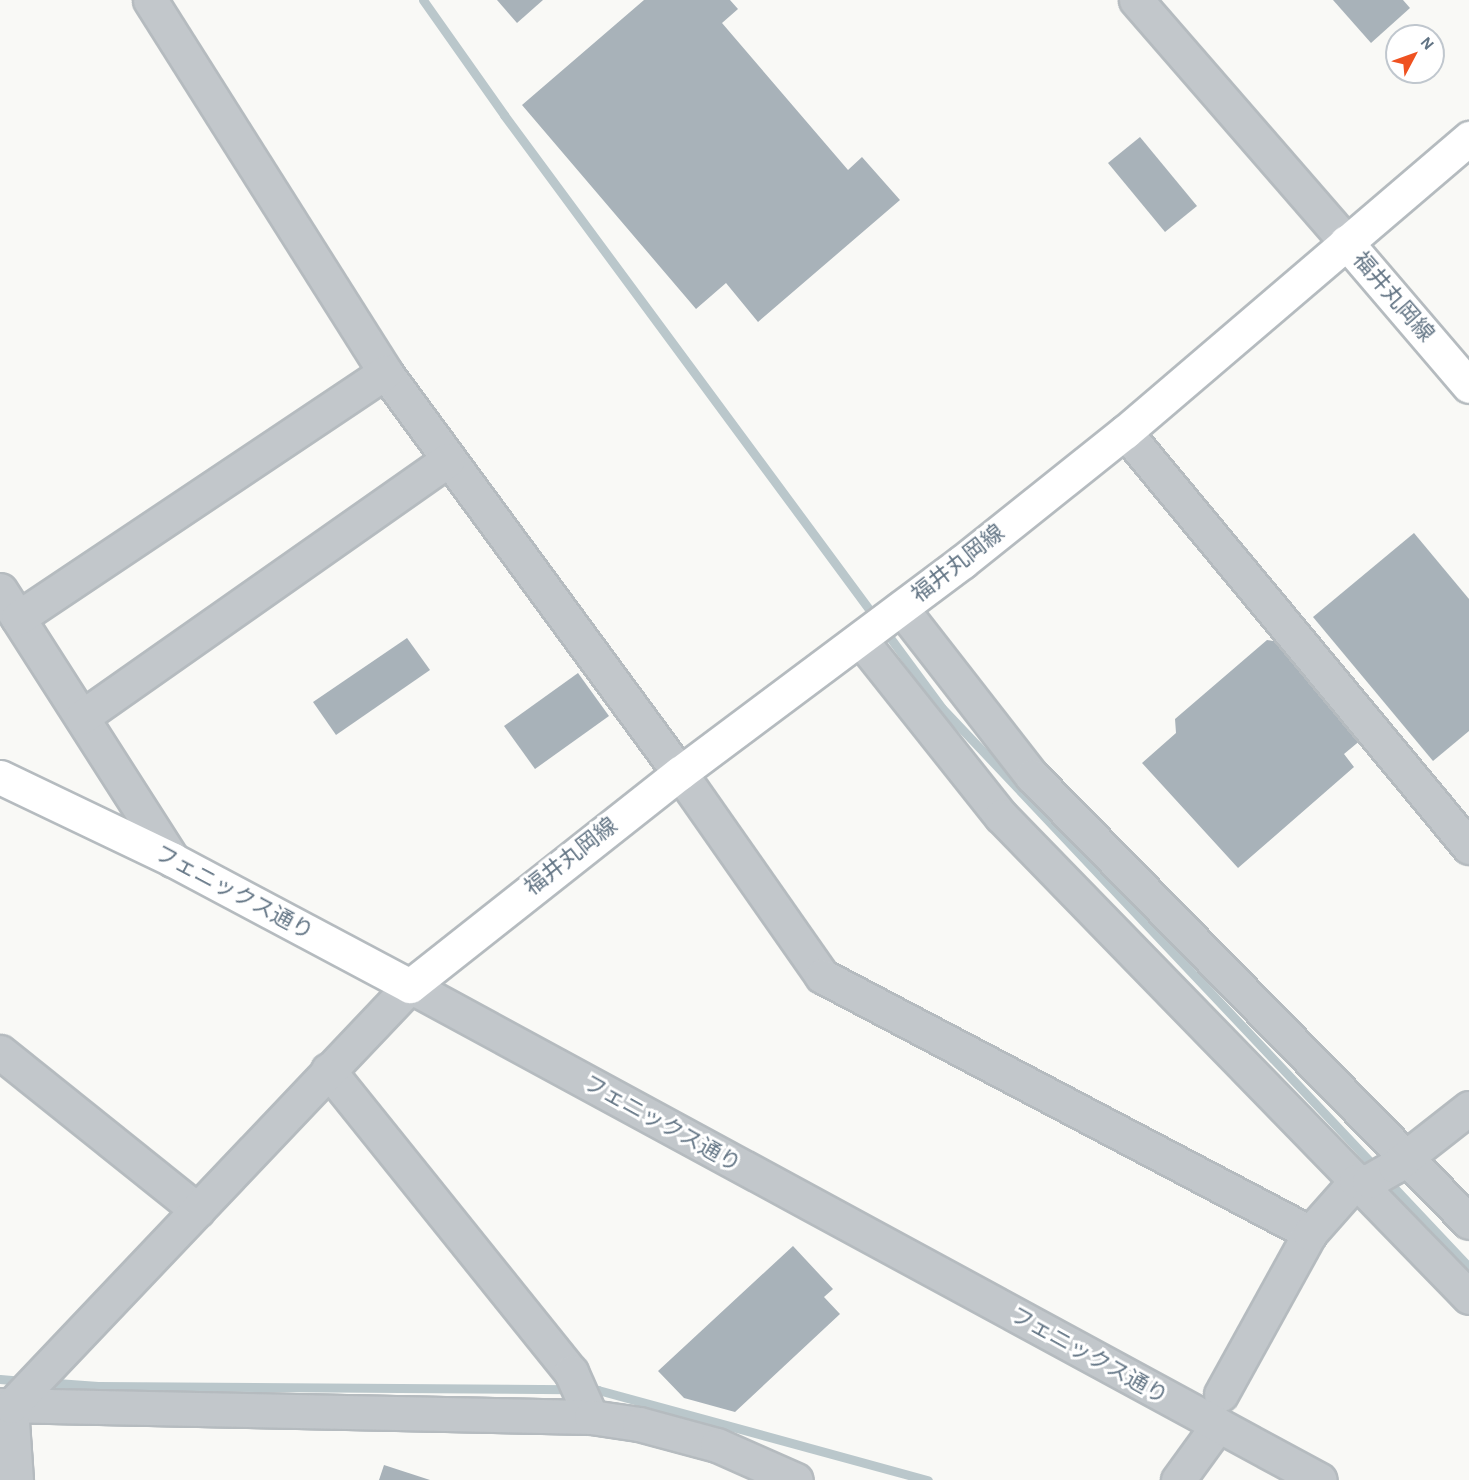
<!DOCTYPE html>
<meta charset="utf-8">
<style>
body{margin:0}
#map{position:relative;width:1469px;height:1480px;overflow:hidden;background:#f9f9f6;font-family:"Alegreya Sans","Noto Sans JP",sans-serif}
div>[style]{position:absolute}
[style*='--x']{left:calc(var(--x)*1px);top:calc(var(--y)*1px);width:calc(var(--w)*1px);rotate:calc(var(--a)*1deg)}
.stream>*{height:9px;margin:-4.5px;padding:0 4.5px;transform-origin:4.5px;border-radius:4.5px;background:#bac7cb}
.building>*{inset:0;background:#a8b2b9}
.roads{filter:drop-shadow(2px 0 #b5bbbf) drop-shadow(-2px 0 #b5bbbf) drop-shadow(0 2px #b5bbbf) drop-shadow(0 -2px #b5bbbf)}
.minor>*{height:33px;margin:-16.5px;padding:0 16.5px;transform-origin:16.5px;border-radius:16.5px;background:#c2c7cb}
.tertiary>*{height:33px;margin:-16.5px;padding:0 16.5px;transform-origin:16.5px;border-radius:16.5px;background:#c2c7cb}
.primary>*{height:33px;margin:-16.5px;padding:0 16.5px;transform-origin:16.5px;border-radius:16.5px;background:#fff}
span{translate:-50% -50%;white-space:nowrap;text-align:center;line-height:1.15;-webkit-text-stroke:6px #fff;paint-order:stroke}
.street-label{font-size:22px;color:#627484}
.north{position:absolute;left:1385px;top:24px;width:60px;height:60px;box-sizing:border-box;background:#fff;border:2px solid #c0c7ce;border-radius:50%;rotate:49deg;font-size:16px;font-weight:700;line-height:24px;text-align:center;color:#627484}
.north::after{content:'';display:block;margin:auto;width:21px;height:27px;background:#ef5221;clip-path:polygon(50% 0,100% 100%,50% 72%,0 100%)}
</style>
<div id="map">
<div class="stream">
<i style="--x:423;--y:0;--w:141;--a:54.8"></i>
<i style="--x:504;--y:115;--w:737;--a:53.55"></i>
<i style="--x:942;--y:708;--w:634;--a:46.66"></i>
<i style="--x:1386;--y:1179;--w:121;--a:46.7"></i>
<i style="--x:0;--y:1379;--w:23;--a:5"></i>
<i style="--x:43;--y:1382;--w:55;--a:4.2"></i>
<i style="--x:98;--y:1386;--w:474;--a:0.4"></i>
<i style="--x:586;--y:1390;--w:12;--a:0"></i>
<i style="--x:598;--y:1390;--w:342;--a:15.3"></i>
</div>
<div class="building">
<i style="clip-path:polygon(497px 0,543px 0,517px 23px)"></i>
<i style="clip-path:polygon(644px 0,730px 0,738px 9px,722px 23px,848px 170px,862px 157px,900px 200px,758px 322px,726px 283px,696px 309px,522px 105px)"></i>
<i style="clip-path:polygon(1333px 0,1403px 0,1410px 8px,1371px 43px)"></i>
<i style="clip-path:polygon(1140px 137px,1197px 206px,1165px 232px,1108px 163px)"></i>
<i style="clip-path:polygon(1414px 533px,1469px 599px,1469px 731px,1433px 761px,1313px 617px)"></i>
<i style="clip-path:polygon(407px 638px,430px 670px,336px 735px,313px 702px)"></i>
<i style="clip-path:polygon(1267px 640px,1280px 642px,1362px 739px,1344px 754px,1354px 767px,1238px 868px,1142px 763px,1176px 733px,1175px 719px)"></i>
<i style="clip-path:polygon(578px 673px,609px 716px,535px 769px,504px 726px)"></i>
<i style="clip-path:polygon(793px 1246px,833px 1289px,824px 1297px,840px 1314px,735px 1412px,684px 1398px,658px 1371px)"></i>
<i style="clip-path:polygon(384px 1465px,430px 1480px,379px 1480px)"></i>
</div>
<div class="roads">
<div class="minor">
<i style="--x:150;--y:0;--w:440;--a:57.7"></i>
<i style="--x:385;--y:372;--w:498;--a:53.7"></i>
<i style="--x:680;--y:773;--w:248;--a:55"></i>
<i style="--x:822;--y:976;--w:552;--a:27.77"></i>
<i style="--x:1310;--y:1233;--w:184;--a:118.9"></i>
<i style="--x:1125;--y:432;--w:539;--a:50.34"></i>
<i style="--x:0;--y:590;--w:321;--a:57.4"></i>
<i style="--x:901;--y:608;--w:213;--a:52.1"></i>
<i style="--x:1032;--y:776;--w:624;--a:45.58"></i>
<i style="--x:18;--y:618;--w:442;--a:-33.8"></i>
<i style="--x:860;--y:639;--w:226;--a:51.5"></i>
<i style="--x:1001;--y:816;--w:671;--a:45.78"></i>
<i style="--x:82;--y:717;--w:447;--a:-35.1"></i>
<i style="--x:0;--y:1052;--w:253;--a:38.7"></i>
<i style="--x:328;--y:1070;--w:388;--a:51.2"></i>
<i style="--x:571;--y:1372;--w:49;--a:66"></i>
<i style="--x:1310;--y:1233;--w:69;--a:-48.5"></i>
<i style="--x:1356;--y:1181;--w:13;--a:0"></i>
<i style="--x:1369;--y:1181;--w:30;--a:-30"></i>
<i style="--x:1395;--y:1166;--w:94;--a:-38.1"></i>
<i style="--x:1178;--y:1480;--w:68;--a:-54"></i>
</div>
<div class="tertiary">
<i style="--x:1136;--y:0;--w:320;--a:49"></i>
<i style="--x:0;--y:1405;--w:591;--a:1.16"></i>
<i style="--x:591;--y:1417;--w:49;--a:8.3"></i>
<i style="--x:639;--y:1424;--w:81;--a:15.1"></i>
<i style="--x:717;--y:1445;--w:86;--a:23.9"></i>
<i style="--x:16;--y:1480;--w:74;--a:-93.9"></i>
<i style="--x:11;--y:1406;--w:579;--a:-46.47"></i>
<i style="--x:410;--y:986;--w:1035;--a:28.5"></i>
</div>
<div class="primary">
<i style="--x:1346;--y:242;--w:189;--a:49.5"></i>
<i style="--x:0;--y:777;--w:192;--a:25.6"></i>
<i style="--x:173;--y:860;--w:268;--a:28"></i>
<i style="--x:410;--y:986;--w:344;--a:-38.3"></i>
<i style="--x:680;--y:773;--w:352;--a:-36.8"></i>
<i style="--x:962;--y:562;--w:208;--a:-38.6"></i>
<i style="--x:1125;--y:432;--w:453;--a:-40.5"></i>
</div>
</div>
<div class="street-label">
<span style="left:1393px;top:297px;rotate:49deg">福井丸岡線</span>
<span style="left:958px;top:564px;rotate:-38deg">福井丸岡線</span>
<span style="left:571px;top:857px;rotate:-38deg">福井丸岡線</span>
<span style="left:234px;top:893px;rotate:28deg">フェニックス通り</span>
<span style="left:662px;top:1124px;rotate:29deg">フェニックス通り</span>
<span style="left:1089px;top:1356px;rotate:29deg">フェニックス通り</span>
</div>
<div class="north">N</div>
</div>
